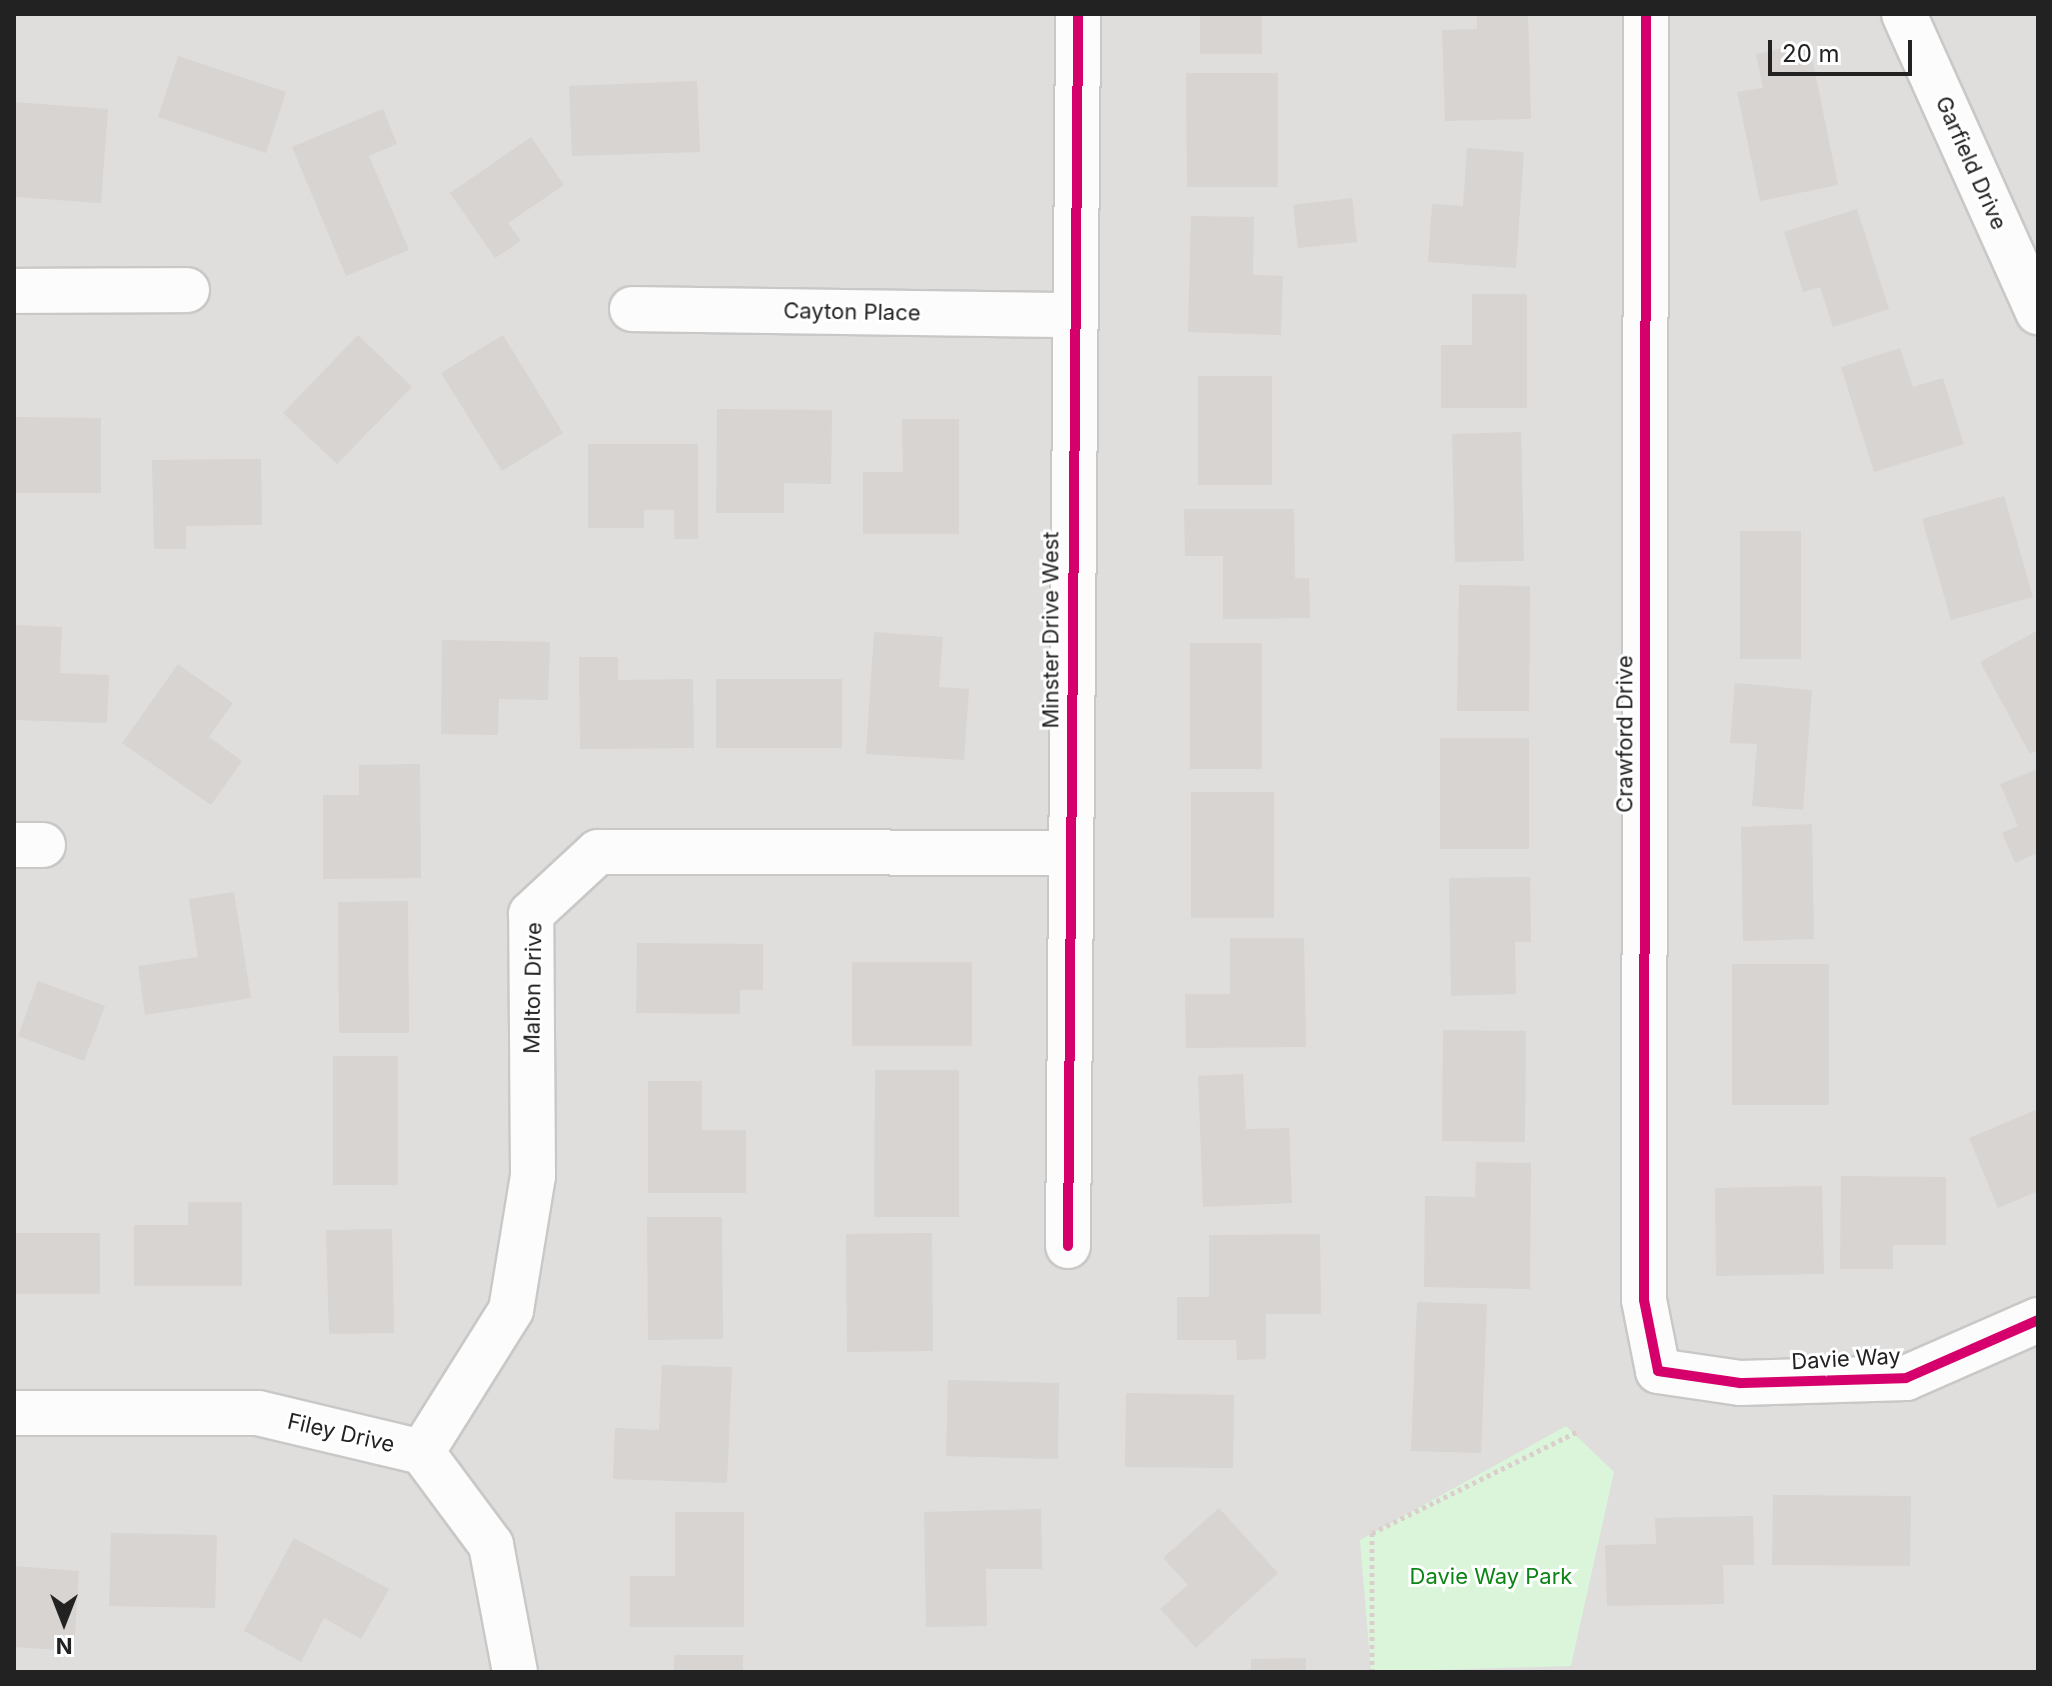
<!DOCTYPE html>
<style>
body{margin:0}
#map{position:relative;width:2052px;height:1686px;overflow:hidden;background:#f0eeeb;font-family:Inter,sans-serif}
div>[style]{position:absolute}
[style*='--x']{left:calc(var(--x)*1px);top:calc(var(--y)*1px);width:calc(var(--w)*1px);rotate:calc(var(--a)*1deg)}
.residential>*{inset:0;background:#dfdedc}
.park>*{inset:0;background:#daf5da}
.building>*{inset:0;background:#d7d4d2}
.path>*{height:5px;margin-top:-2.5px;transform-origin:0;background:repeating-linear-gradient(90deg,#dccecd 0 4px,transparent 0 8px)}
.roads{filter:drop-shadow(2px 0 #c9c8c7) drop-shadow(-2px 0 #c9c8c7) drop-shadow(0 2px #c9c8c7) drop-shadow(0 -2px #c9c8c7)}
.street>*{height:44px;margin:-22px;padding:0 22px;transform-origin:22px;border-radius:22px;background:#fdfcfc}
.cycleway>*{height:10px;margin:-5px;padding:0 5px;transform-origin:5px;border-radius:5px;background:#d6006c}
span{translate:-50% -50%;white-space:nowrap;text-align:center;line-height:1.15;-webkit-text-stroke:6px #fff;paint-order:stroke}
.street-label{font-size:22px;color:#222}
.park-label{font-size:22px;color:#0c8416}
.frame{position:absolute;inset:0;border:16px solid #222;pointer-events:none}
.north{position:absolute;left:24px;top:1582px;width:80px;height:80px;-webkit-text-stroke:6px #fff;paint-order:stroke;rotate:180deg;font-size:22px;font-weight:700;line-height:32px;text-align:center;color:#222}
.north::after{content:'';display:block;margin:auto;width:28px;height:36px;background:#222;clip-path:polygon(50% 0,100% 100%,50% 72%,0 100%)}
.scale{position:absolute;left:1768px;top:40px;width:144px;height:36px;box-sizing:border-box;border:4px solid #222;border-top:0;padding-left:10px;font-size:24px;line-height:28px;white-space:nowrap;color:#222;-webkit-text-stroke:6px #fff;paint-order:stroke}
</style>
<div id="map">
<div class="residential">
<i style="clip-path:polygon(14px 14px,2038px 14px,2038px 1672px,14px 1672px)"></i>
</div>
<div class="park">
<i style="clip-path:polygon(1566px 1426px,1614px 1472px,1571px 1666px,1371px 1672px,1360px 1540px)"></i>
</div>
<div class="building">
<i style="clip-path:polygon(1200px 14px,1262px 14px,1262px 54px,1200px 54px)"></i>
<i style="clip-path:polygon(1477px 14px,1528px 14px,1531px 119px,1445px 121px,1442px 30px,1477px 29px)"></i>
<i style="clip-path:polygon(1809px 43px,1838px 185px,1760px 201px,1737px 92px,1763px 88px,1756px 54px)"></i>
<i style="clip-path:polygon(178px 56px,286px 92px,266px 153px,158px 117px)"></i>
<i style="clip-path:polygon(1186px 73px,1278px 73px,1278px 187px,1187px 187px)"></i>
<i style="clip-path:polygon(697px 81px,700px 152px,572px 156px,569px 86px)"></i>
<i style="clip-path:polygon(14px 102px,108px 109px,101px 203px,14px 197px)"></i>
<i style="clip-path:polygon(383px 109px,397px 144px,369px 156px,409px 250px,346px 276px,292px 147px)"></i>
<i style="clip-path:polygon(531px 137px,564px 185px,508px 223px,521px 241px,495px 258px,450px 193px)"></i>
<i style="clip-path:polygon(1467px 148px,1524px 152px,1516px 268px,1428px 262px,1432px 204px,1463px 206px)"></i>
<i style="clip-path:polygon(1352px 198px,1357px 242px,1298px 248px,1293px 205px)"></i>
<i style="clip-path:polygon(1857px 209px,1889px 309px,1833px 327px,1820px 287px,1803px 292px,1784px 232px)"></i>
<i style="clip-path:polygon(1191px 216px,1254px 217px,1253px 275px,1283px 276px,1281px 335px,1188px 332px)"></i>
<i style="clip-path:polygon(1472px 294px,1527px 294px,1527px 408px,1441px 408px,1441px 345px,1472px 345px)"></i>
<i style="clip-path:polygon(358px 335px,412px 387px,337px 464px,283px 413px)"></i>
<i style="clip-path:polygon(503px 335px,563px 433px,502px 471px,441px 373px)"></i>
<i style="clip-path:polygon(1900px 348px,1913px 387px,1943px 378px,1964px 444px,1874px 472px,1841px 367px)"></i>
<i style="clip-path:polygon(1198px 376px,1272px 376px,1272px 485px,1198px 485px)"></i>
<i style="clip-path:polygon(717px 409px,832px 410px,831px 484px,784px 483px,784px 513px,716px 513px)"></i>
<i style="clip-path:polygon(14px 417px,101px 418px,101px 493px,14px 493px)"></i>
<i style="clip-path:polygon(902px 419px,959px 419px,959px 534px,863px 534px,863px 472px,903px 472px)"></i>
<i style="clip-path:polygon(1521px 432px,1524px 561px,1455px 562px,1452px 434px)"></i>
<i style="clip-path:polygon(588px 444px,698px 444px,698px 539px,674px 539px,674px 510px,644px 510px,644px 528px,588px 528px)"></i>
<i style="clip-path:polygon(261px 459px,262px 525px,186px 526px,186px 549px,154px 549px,152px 460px)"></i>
<i style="clip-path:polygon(2004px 496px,2033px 597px,1951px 620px,1922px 519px)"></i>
<i style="clip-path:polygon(1184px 509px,1294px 509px,1295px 578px,1309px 578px,1310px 618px,1223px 619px,1223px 556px,1185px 556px)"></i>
<i style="clip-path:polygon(1740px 531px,1801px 531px,1801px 659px,1740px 659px)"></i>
<i style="clip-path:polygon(1459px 585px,1530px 586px,1529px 711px,1457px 711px)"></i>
<i style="clip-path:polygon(14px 625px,62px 627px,60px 673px,109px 675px,107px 723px,14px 720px)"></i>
<i style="clip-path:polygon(2038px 630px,2038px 750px,2030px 754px,1980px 662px)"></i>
<i style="clip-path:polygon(874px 632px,943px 637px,939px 687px,969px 689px,964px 760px,866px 754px)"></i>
<i style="clip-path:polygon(442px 640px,550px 642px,548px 700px,499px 699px,498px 735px,441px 734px)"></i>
<i style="clip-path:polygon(1190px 643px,1262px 643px,1262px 769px,1190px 769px)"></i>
<i style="clip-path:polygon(579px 657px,618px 657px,618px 680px,693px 679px,694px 748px,580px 749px)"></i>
<i style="clip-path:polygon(178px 664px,233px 703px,209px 737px,242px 761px,211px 805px,122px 743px)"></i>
<i style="clip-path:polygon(716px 679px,842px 679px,842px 748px,716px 748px)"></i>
<i style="clip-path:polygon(1735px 683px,1812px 690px,1803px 810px,1752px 806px,1757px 744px,1730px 743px)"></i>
<i style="clip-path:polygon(1440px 738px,1529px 738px,1529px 849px,1440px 849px)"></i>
<i style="clip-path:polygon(420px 764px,421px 878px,323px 879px,323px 795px,359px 795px,359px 765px)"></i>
<i style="clip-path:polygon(2038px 769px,2038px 862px,2035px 854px,2015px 863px,2002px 833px,2018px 826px,2000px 784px)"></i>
<i style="clip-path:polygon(1191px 792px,1274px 792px,1274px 918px,1191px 918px)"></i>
<i style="clip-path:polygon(1812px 824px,1814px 939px,1743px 941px,1741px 827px)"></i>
<i style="clip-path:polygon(1530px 877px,1531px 942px,1515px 942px,1516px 994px,1451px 996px,1449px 878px)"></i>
<i style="clip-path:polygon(234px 892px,251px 998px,145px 1015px,138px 966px,198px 957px,189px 899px)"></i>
<i style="clip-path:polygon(408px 901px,409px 1033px,339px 1033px,338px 902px)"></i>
<i style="clip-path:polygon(1230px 938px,1304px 938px,1306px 1047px,1186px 1048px,1185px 994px,1230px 994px)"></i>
<i style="clip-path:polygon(637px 943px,763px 944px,763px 990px,740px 990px,740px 1014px,636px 1013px)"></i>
<i style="clip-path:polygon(852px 962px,972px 962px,972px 1046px,852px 1046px)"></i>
<i style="clip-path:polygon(1732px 964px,1829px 964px,1829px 1105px,1732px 1105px)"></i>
<i style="clip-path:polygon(38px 981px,105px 1006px,84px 1061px,18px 1036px)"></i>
<i style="clip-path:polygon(1443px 1030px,1526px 1031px,1525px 1142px,1442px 1141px)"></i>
<i style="clip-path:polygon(333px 1056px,398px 1056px,398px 1185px,333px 1185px)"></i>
<i style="clip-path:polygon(875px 1070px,959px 1070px,959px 1217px,874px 1217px)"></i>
<i style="clip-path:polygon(1243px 1074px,1246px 1129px,1289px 1128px,1292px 1203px,1203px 1207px,1198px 1076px)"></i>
<i style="clip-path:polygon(648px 1081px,702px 1081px,702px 1130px,746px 1130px,746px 1193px,648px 1193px)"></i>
<i style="clip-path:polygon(2038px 1109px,2038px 1191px,1998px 1208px,1969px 1138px)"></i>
<i style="clip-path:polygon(1476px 1162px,1531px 1163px,1530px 1289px,1424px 1287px,1425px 1196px,1475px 1197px)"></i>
<i style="clip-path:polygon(1841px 1176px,1946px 1177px,1946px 1245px,1893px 1245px,1893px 1269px,1840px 1269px)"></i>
<i style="clip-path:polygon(1822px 1186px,1824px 1274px,1716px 1276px,1715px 1188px)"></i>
<i style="clip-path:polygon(188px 1202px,242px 1202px,242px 1286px,134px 1286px,134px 1225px,188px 1225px)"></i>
<i style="clip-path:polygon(647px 1217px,722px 1217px,723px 1339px,648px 1340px)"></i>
<i style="clip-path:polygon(392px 1229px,394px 1333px,329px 1334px,326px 1230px)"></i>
<i style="clip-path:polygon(14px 1233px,100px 1233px,100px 1294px,14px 1294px)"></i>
<i style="clip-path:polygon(932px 1233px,933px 1351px,847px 1352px,846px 1234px)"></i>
<i style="clip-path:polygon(1320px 1234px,1321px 1314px,1266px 1314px,1266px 1359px,1237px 1360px,1236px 1340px,1177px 1340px,1177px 1297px,1209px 1297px,1209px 1235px)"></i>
<i style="clip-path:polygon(1417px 1302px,1487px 1304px,1481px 1453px,1411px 1451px)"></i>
<i style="clip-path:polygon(662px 1365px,732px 1367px,727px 1483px,613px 1479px,615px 1428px,659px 1430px)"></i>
<i style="clip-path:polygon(948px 1380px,1059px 1383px,1058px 1459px,946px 1456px)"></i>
<i style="clip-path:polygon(1126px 1393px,1234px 1395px,1233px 1468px,1125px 1467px)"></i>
<i style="clip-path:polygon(1773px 1495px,1911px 1496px,1910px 1566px,1772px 1565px)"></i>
<i style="clip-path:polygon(1219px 1508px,1278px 1573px,1196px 1648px,1160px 1609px,1188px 1585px,1163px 1558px)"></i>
<i style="clip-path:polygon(1041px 1509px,1042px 1569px,986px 1569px,987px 1626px,926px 1627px,924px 1512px)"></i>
<i style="clip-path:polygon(675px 1512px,744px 1512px,744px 1627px,630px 1627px,630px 1576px,675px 1576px)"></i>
<i style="clip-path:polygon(1753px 1516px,1754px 1565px,1723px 1565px,1724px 1604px,1607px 1606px,1605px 1545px,1656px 1544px,1655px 1518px)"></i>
<i style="clip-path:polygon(111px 1533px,217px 1535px,215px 1608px,109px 1606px)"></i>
<i style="clip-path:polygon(294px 1538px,389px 1589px,361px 1639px,324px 1618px,301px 1662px,244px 1631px)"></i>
<i style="clip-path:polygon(14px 1566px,79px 1571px,74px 1651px,14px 1647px)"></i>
<i style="clip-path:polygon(674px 1655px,743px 1655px,743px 1672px,674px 1672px)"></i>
<i style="clip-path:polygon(1306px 1658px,1306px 1672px,1251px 1672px,1251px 1659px)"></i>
</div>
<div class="path">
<i style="--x:1372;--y:1672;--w:139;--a:-90"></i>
<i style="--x:1372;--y:1533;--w:232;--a:-26.3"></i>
</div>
<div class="roads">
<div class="street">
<i style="--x:1646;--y:14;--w:1286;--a:90.09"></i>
<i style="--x:1644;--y:1300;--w:72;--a:78.8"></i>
<i style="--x:1658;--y:1371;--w:83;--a:8.3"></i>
<i style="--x:1740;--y:1383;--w:166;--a:-1.7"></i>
<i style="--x:1906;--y:1378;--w:144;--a:-23.7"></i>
<i style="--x:1904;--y:14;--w:327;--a:65.8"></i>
<i style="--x:14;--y:291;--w:173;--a:-0.3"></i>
<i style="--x:632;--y:309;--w:440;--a:0.8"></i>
<i style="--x:14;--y:845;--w:29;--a:0"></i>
<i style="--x:1068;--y:1246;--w:1232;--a:-89.53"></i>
<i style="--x:14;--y:1413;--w:244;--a:0"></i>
<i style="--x:258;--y:1413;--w:169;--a:13.4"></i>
<i style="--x:422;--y:1452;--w:116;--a:53.4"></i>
<i style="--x:491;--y:1545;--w:129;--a:79.3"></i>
<i style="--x:422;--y:1452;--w:168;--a:-57.9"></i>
<i style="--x:511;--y:1310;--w:136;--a:-80.7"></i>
<i style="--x:533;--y:1176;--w:262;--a:-90.4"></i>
<i style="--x:531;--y:914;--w:91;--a:-42.8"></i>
<i style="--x:598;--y:852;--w:472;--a:0.1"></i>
</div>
</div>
<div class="cycleway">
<i style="--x:1646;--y:14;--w:1286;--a:90.09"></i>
<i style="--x:1644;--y:1300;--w:72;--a:78.8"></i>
<i style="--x:1658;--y:1371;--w:83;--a:8.3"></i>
<i style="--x:1740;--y:1383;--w:166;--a:-1.7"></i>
<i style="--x:1906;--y:1378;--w:144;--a:-23.7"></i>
<i style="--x:1068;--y:1246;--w:1232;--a:-89.53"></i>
</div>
<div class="street-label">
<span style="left:1971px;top:163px;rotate:66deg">Garfield Drive</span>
<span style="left:852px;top:312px;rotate:1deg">Cayton Place</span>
<span style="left:1051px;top:630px;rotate:-90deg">Minster Drive West</span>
<span style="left:1625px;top:734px;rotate:-90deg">Crawford Drive</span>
<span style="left:533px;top:988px;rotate:-89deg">Malton Drive</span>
<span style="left:1846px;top:1359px;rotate:-3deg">Davie Way</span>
<span style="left:341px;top:1433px;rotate:13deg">Filey Drive</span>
</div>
<div class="park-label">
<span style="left:1491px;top:1577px">Davie Way Park</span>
</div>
<div class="frame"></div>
<div class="north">N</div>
<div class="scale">20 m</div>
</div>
